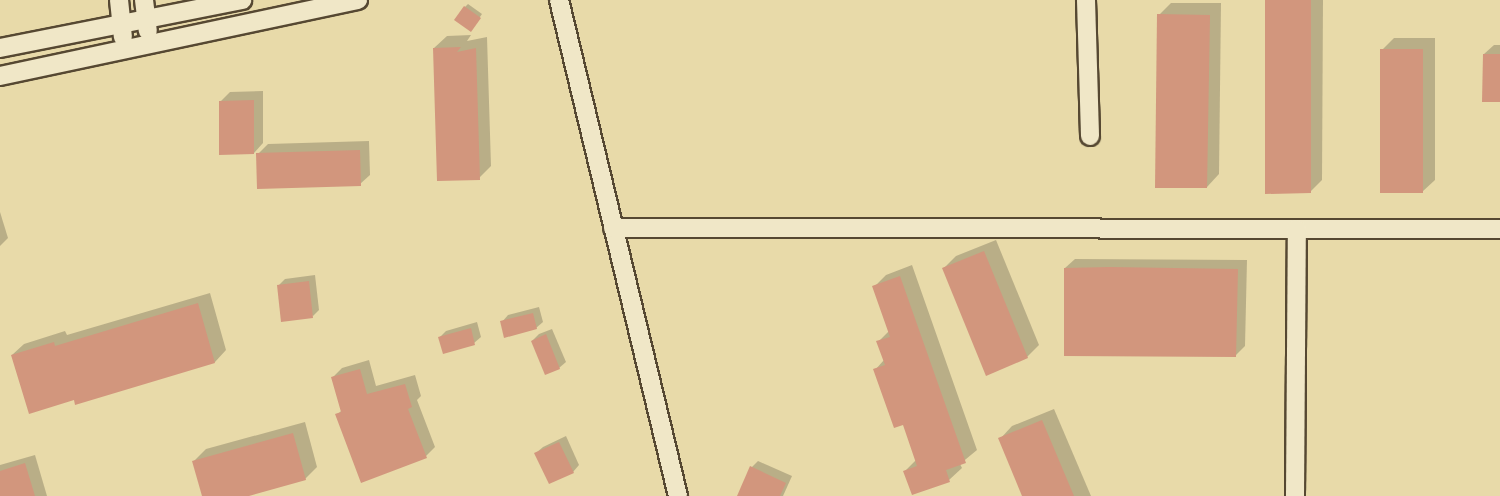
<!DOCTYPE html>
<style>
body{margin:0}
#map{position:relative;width:1500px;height:496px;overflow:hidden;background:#e8daa9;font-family:Alegreya,serif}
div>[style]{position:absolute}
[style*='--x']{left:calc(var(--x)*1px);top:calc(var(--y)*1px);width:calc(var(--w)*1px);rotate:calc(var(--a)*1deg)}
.shadow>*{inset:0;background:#0003}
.building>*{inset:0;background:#d2967d}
.roads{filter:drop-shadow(2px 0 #564832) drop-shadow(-2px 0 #564832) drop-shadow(0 2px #564832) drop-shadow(0 -2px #564832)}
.street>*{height:18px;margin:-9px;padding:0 9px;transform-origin:9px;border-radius:9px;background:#f0e7c7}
span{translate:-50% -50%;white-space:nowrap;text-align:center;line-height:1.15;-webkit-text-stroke:4.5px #f0e7c7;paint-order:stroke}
</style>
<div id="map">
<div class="shadow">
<i style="clip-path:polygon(1267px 0,1323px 0,1322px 180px,1310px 192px)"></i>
<i style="clip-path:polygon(1171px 3px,1221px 3px,1219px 174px,1207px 187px,1159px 15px)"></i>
<i style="clip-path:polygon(468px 4px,482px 14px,473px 27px,465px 7px)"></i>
<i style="clip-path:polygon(471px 35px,467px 41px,487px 37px,491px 166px,479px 178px,434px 48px,447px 36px)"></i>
<i style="clip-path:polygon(1394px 38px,1435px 38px,1435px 180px,1422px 192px,1382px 50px)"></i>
<i style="clip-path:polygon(1494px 45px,1500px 45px,1500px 100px,1484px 54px)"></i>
<i style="clip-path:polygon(263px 91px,263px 143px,254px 153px,220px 102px,230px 92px)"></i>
<i style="clip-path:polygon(369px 141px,370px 175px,360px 184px,258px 154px,268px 144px)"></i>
<i style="clip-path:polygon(0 212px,8px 238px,0 246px)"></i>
<i style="clip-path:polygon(996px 240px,1039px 345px,1027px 357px,943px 269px,956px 256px)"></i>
<i style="clip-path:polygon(1075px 259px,1247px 260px,1245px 346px,1235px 356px,1065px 268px)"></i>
<i style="clip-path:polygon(912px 265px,977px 450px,960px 464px,962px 468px,949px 480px,905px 471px,917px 459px,904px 423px,875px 370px,884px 360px,878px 342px,889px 331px,874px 287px,886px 275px)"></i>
<i style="clip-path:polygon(315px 275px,319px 310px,313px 316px,279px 285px,285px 279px)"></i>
<i style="clip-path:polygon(210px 293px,226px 350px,215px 362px,76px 403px,75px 398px,12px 355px,24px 344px,65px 331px,67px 335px)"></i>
<i style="clip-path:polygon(539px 307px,543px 322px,536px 328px,502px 322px,508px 315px)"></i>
<i style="clip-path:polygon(477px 322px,481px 337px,474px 343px,440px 337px,446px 331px)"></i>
<i style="clip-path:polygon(552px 329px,566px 362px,559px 368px,532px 341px,539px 334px)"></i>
<i style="clip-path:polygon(369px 360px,376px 386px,415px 375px,421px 396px,417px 400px,435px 447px,426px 456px,337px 415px,342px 410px,333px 377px,342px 368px)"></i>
<i style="clip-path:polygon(1054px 409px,1091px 496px,1024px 496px,1000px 439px,1012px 426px)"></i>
<i style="clip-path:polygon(305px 422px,317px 467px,305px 479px,244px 496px,204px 496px,194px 461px,206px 449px)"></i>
<i style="clip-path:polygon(566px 436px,579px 465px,573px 472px,536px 453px,543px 447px)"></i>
<i style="clip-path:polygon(35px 455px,47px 496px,0 496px,0 465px)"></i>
<i style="clip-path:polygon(758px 461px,792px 476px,783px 496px,738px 496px,752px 467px)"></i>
</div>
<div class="building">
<i style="clip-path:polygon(1265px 0,1311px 0,1311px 193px,1265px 194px)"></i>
<i style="clip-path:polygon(464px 6px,481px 18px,471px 32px,454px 20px)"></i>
<i style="clip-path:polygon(1157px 14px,1210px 15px,1207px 188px,1155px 188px)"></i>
<i style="clip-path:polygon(461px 47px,457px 52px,476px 48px,480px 180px,437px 181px,433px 48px)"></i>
<i style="clip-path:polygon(1380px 49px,1423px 49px,1423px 193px,1380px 193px)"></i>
<i style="clip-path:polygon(1483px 54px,1500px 54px,1500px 102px,1482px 102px)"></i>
<i style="clip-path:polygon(254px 100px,254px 154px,219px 155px,219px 101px)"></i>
<i style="clip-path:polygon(360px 150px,361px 186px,257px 189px,256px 153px)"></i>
<i style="clip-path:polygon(984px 251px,1028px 358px,986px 376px,942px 268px)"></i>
<i style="clip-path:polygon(1110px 267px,1238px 269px,1236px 357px,1064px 356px,1064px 268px)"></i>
<i style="clip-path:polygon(900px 276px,966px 463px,946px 470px,950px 482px,912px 495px,903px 471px,917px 466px,903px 425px,894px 428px,873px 369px,885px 365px,876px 341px,890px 337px,872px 286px)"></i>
<i style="clip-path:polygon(309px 281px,313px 318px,281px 322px,277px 285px)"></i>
<i style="clip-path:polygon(198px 303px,215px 363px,75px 405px,74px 400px,29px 414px,11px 355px,54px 342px,55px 346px)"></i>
<i style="clip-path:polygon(533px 313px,537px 329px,504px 338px,500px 321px)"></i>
<i style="clip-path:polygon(471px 328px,475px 345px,443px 354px,438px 337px)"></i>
<i style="clip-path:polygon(546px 334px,560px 369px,545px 375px,531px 341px)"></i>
<i style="clip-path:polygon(360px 369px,367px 394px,405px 384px,412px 407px,408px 409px,427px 458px,361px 483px,335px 414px,341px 412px,331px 377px)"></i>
<i style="clip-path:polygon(1042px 420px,1074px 496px,1022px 496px,998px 438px)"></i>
<i style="clip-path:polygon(293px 433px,306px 480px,249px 496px,202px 496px,192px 461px)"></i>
<i style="clip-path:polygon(559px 442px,574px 473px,549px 484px,534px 453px)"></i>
<i style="clip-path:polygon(25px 463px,35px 496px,0 496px,0 471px)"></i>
<i style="clip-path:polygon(750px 466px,786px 483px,780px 496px,737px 496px)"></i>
</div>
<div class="roads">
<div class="street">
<i style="--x:119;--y:0;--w:37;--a:84"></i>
<i style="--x:144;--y:0;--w:31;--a:83"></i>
<i style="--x:559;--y:0;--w:510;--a:76.51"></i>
<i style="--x:1086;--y:0;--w:136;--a:88.3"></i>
<i style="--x:0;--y:48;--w:247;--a:-11.2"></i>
<i style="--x:0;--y:76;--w:366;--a:-12"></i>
<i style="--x:613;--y:228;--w:887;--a:0.06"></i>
<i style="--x:1295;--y:496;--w:267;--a:-89.6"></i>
</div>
</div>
</div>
